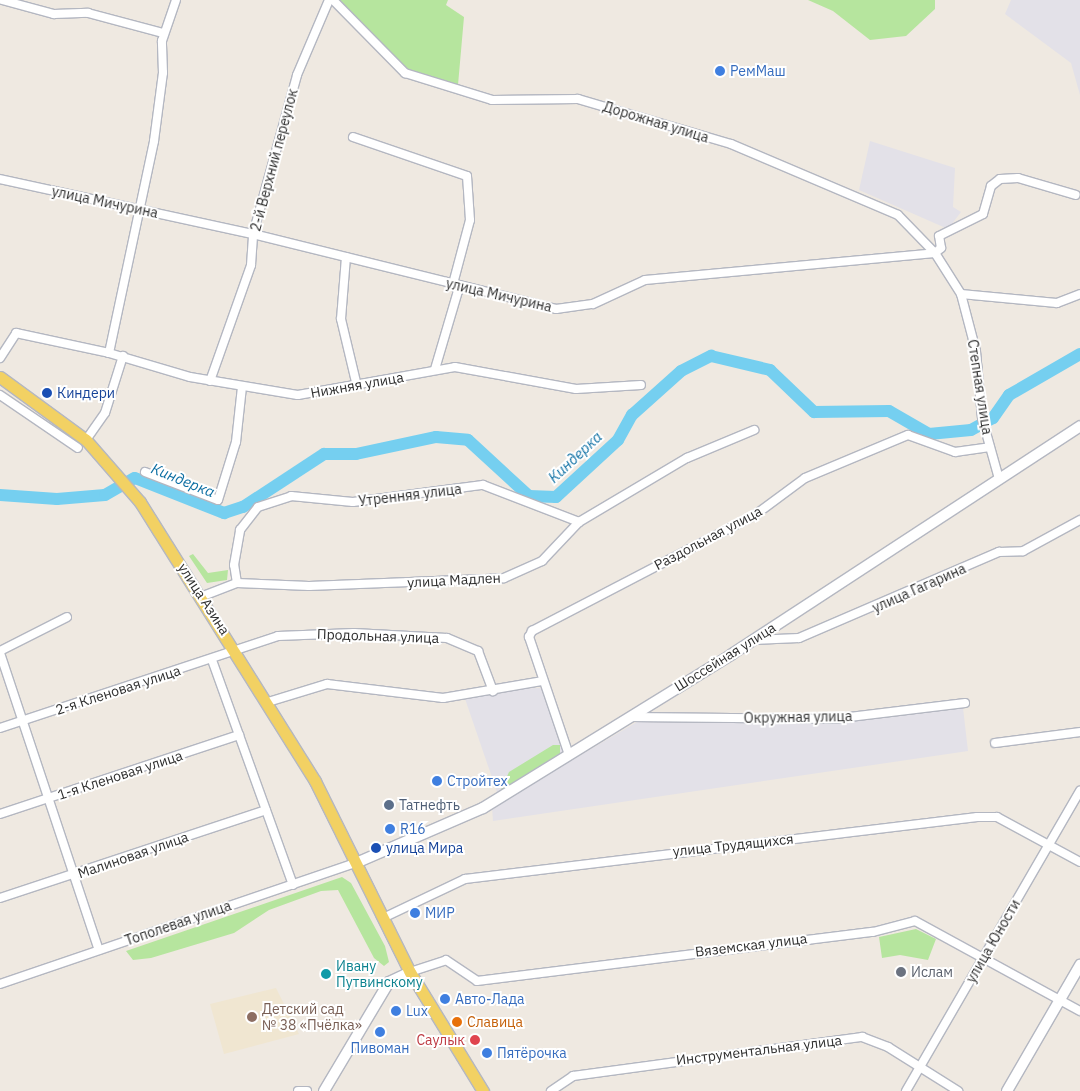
<!DOCTYPE html>
<meta charset="utf-8">
<style>
body{margin:0}
#map{position:relative;width:1080px;height:1091px;overflow:hidden;background:#efe9e1;font-family:"IBM Plex Sans",sans-serif}
div>[style]{position:absolute}
[style*='--x']{left:calc(var(--x)*1px);top:calc(var(--y)*1px);width:calc(var(--w)*1px);rotate:calc(var(--a)*1deg)}
.industrial>*{inset:0;background:#e3e1e8}
.education>*{inset:0;background:#f0e6d1}
.green>*{inset:0;background:#b6e59e}
.river>*{height:12px;margin:-6px;padding:0 6px;transform-origin:6px;border-radius:6px;background:#75cff0}
.roads{filter:drop-shadow(1px 0 #b4b7c1) drop-shadow(-1px 0 #b4b7c1) drop-shadow(0 1px #b4b7c1) drop-shadow(0 -1px #b4b7c1)}
.street>*{height:8px;margin:-4px;padding:0 4px;transform-origin:4px;border-radius:4px;background:#fff}
.secondary>*{height:10px;margin:-5px;padding:0 5px;transform-origin:5px;border-radius:5px;background:#fff}
.primary>*{height:11px;margin:-5.5px;padding:0 5.5px;transform-origin:5.5px;border-radius:5.5px;background:#f2d163}
.dots>*{width:14px;height:14px;translate:-50% -50%;box-sizing:border-box;border:2px solid #fff;border-radius:50%}
span{translate:-50% -50%;white-space:nowrap;text-align:center;line-height:1.15;-webkit-text-stroke:4px #fff;paint-order:stroke}
.shop-label{font-size:14px;color:#366cbe}
.left{translate:0 -50%;text-align:left}
.street-label{font-size:14px;color:#2e2e2e}
.transit-label{font-size:14px;color:#164399}
.service-label{font-size:14px;color:#4e5e75}
.culture-label{font-size:14px;color:#0d838f}
.worship-label{font-size:14px;color:#5b616d}
.education-label{font-size:14px;color:#785e54}
.food-label{font-size:14px;color:#c56008}
.health-label{font-size:14px;color:#be3a42}
.right{translate:-100% -50%;text-align:right}
.water-label{font-size:15px;color:#0d6fa3;font-style:italic}
</style>
<div id="map">
<div class="industrial">
<i style="clip-path:polygon(1011px 0,1080px 0,1080px 95px,1071px 63px,1005px 14px)"></i>
<i style="clip-path:polygon(870px 141px,955px 168px,953px 207px,961px 212px,948px 229px,859px 190px)"></i>
<i style="clip-path:polygon(542px 688px,565px 754px,498px 795px,462px 690px)"></i>
<i style="clip-path:polygon(963px 708px,968px 751px,493px 821px,492px 807px,637px 722px,838px 723px)"></i>
</div>
<div class="education">
<i style="clip-path:polygon(276px 988px,299px 1034px,224px 1054px,210px 1004px)"></i>
</div>
<div class="green">
<i style="clip-path:polygon(335px 0,448px 0,446px 5px,464px 17px,458px 85px,408px 69px)"></i>
<i style="clip-path:polygon(808px 0,935px 0,935px 9px,906px 36px,870px 40px,833px 11px)"></i>
<i style="clip-path:polygon(193px 554px,208px 573px,228px 570px,227px 580px,207px 583px,189px 556px)"></i>
<i style="clip-path:polygon(553px 745px,560px 745px,560px 759px,533px 770px,500px 792px,509px 772px)"></i>
<i style="clip-path:polygon(342px 877px,351px 883px,385px 946px,389px 962px,384px 966px,374px 958px,338px 890px,321px 891px,269px 910px,234px 933px,151px 958px,133px 960px,126px 951px)"></i>
<i style="clip-path:polygon(916px 929px,936px 939px,928px 960px,900px 955px,882px 958px,879px 937px)"></i>
</div>
<div class="river">
<i style="--x:0;--y:495;--w:57;--a:4"></i>
<i style="--x:57;--y:499;--w:48;--a:-4.8"></i>
<i style="--x:105;--y:495;--w:34;--a:-30"></i>
<i style="--x:135;--y:478;--w:96;--a:21.5"></i>
<i style="--x:224;--y:513;--w:20;--a:-18"></i>
<i style="--x:243;--y:507;--w:97;--a:-33.2"></i>
<i style="--x:324;--y:454;--w:32;--a:0"></i>
<i style="--x:356;--y:454;--w:82;--a:-12"></i>
<i style="--x:436;--y:437;--w:32;--a:5"></i>
<i style="--x:468;--y:440;--w:83;--a:42.6"></i>
<i style="--x:529;--y:496;--w:27;--a:2"></i>
<i style="--x:556;--y:497;--w:84;--a:-42.6"></i>
<i style="--x:618;--y:440;--w:29;--a:-61"></i>
<i style="--x:632;--y:415;--w:66;--a:-41.9"></i>
<i style="--x:681;--y:371;--w:34;--a:-27"></i>
<i style="--x:711;--y:356;--w:61;--a:13.3"></i>
<i style="--x:770;--y:370;--w:61;--a:43.7"></i>
<i style="--x:814;--y:412;--w:75;--a:-0.8"></i>
<i style="--x:889;--y:411;--w:46;--a:29.9"></i>
<i style="--x:929;--y:434;--w:42;--a:-5.4"></i>
<i style="--x:971;--y:430;--w:25;--a:-29"></i>
<i style="--x:993;--y:418;--w:28;--a:-55"></i>
<i style="--x:1009;--y:395;--w:82;--a:-30"></i>
</div>
<div class="roads">
<div class="street">
<i style="--x:2;--y:0;--w:54;--a:15.1"></i>
<i style="--x:54;--y:14;--w:34;--a:-2"></i>
<i style="--x:88;--y:13;--w:78;--a:14.9"></i>
<i style="--x:333;--y:0;--w:103;--a:45.4"></i>
<i style="--x:405;--y:73;--w:91;--a:17.2"></i>
<i style="--x:492;--y:100;--w:86;--a:-0.7"></i>
<i style="--x:578;--y:99;--w:159;--a:16.4"></i>
<i style="--x:731;--y:144;--w:181;--a:23"></i>
<i style="--x:898;--y:215;--w:53;--a:45.8"></i>
<i style="--x:935;--y:253;--w:49;--a:57.6"></i>
<i style="--x:961;--y:294;--w:59;--a:75.3"></i>
<i style="--x:976;--y:351;--w:67;--a:84.9"></i>
<i style="--x:982;--y:418;--w:63;--a:74.4"></i>
<i style="--x:353;--y:137;--w:120;--a:18.9"></i>
<i style="--x:467;--y:176;--w:44;--a:86.1"></i>
<i style="--x:470;--y:220;--w:66;--a:104.9"></i>
<i style="--x:453;--y:284;--w:9;--a:54"></i>
<i style="--x:458;--y:291;--w:81;--a:106.4"></i>
<i style="--x:0;--y:179;--w:259;--a:12.3"></i>
<i style="--x:253;--y:234;--w:312;--a:13.9"></i>
<i style="--x:556;--y:309;--w:37;--a:-8"></i>
<i style="--x:593;--y:304;--w:57;--a:-24.8"></i>
<i style="--x:645;--y:280;--w:291;--a:-5.3"></i>
<i style="--x:935;--y:253;--w:8;--a:-40"></i>
<i style="--x:941;--y:248;--w:12;--a:-99"></i>
<i style="--x:939;--y:236;--w:49;--a:-26.6"></i>
<i style="--x:983;--y:214;--w:29;--a:-74"></i>
<i style="--x:991;--y:186;--w:11;--a:-38"></i>
<i style="--x:1000;--y:179;--w:18;--a:-3"></i>
<i style="--x:1018;--y:178;--w:60;--a:16.3"></i>
<i style="--x:346;--y:257;--w:62;--a:94.6"></i>
<i style="--x:341;--y:319;--w:69;--a:76.6"></i>
<i style="--x:961;--y:294;--w:96;--a:5.4"></i>
<i style="--x:1057;--y:303;--w:25;--a:-21"></i>
<i style="--x:109;--y:353;--w:217;--a:-78"></i>
<i style="--x:154;--y:141;--w:69;--a:-82.5"></i>
<i style="--x:163;--y:73;--w:32;--a:-92"></i>
<i style="--x:162;--y:41;--w:43;--a:-71.1"></i>
<i style="--x:0;--y:358;--w:30;--a:-57"></i>
<i style="--x:16;--y:333;--w:95;--a:12.1"></i>
<i style="--x:109;--y:353;--w:84;--a:16.5"></i>
<i style="--x:190;--y:377;--w:109;--a:9.5"></i>
<i style="--x:298;--y:395;--w:159;--a:-10.1"></i>
<i style="--x:455;--y:367;--w:123;--a:10.3"></i>
<i style="--x:576;--y:389;--w:65;--a:-3.5"></i>
<i style="--x:210;--y:381;--w:123;--a:-70.5"></i>
<i style="--x:251;--y:265;--w:31;--a:-86"></i>
<i style="--x:253;--y:234;--w:165;--a:-74.5"></i>
<i style="--x:297;--y:75;--w:82;--a:-66.9"></i>
<i style="--x:0;--y:395;--w:94;--a:34.2"></i>
<i style="--x:86;--y:440;--w:33;--a:-55"></i>
<i style="--x:105;--y:413;--w:60;--a:-72.5"></i>
<i style="--x:145;--y:472;--w:78;--a:21"></i>
<i style="--x:218;--y:500;--w:61;--a:-72.8"></i>
<i style="--x:236;--y:442;--w:55;--a:-83.8"></i>
<i style="--x:237;--y:583;--w:18;--a:-99"></i>
<i style="--x:234;--y:565;--w:36;--a:-80"></i>
<i style="--x:240;--y:530;--w:29;--a:-52"></i>
<i style="--x:258;--y:507;--w:35;--a:-18"></i>
<i style="--x:291;--y:496;--w:62;--a:5.5"></i>
<i style="--x:353;--y:502;--w:131;--a:-7.5"></i>
<i style="--x:483;--y:485;--w:103;--a:21.1"></i>
<i style="--x:203;--y:596;--w:36;--a:-21"></i>
<i style="--x:237;--y:583;--w:72;--a:2.4"></i>
<i style="--x:309;--y:586;--w:195;--a:-2.3"></i>
<i style="--x:504;--y:578;--w:42;--a:-24.1"></i>
<i style="--x:542;--y:561;--w:54;--a:-46.5"></i>
<i style="--x:579;--y:522;--w:126;--a:-30.7"></i>
<i style="--x:687;--y:458;--w:73;--a:-22.7"></i>
<i style="--x:753;--y:640;--w:46;--a:-2.5"></i>
<i style="--x:799;--y:638;--w:218;--a:-23.3"></i>
<i style="--x:999;--y:552;--w:24;--a:-2"></i>
<i style="--x:1023;--y:551;--w:65;--a:-28.5"></i>
<i style="--x:0;--y:651;--w:75;--a:-26.9"></i>
<i style="--x:0;--y:653;--w:313;--a:71.6"></i>
<i style="--x:212;--y:660;--w:239;--a:70.2"></i>
<i style="--x:268;--y:702;--w:62;--a:-17"></i>
<i style="--x:327;--y:684;--w:117;--a:6.9"></i>
<i style="--x:443;--y:698;--w:100;--a:-9.7"></i>
<i style="--x:631;--y:717;--w:202;--a:0.6"></i>
<i style="--x:833;--y:719;--w:133;--a:-6.9"></i>
<i style="--x:0;--y:728;--w:293;--a:-18.3"></i>
<i style="--x:278;--y:636;--w:76;--a:-2.3"></i>
<i style="--x:354;--y:633;--w:93;--a:3.1"></i>
<i style="--x:447;--y:638;--w:34;--a:23"></i>
<i style="--x:478;--y:651;--w:43;--a:69.4"></i>
<i style="--x:995;--y:743;--w:86;--a:-7.4"></i>
<i style="--x:569;--y:755;--w:125;--a:-108.7"></i>
<i style="--x:529;--y:637;--w:7;--a:-63"></i>
<i style="--x:532;--y:631;--w:251;--a:-27.5"></i>
<i style="--x:755;--y:515;--w:62;--a:-36.5"></i>
<i style="--x:805;--y:478;--w:112;--a:-22.7"></i>
<i style="--x:908;--y:435;--w:50;--a:19.9"></i>
<i style="--x:955;--y:452;--w:35;--a:-8"></i>
<i style="--x:0;--y:814;--w:252;--a:-18.3"></i>
<i style="--x:0;--y:898;--w:280;--a:-18.3"></i>
<i style="--x:383;--y:918;--w:91;--a:-25.4"></i>
<i style="--x:465;--y:879;--w:516;--a:-6.9"></i>
<i style="--x:977;--y:817;--w:20;--a:0"></i>
<i style="--x:997;--y:817;--w:94;--a:28.5"></i>
<i style="--x:410;--y:972;--w:38;--a:-18"></i>
<i style="--x:446;--y:960;--w:37;--a:34"></i>
<i style="--x:477;--y:981;--w:399;--a:-7.1"></i>
<i style="--x:873;--y:932;--w:43;--a:-14.7"></i>
<i style="--x:915;--y:921;--w:188;--a:28.6"></i>
<i style="--x:0;--y:984;--w:376;--a:-18.8"></i>
<i style="--x:298;--y:1091;--w:9;--a:0"></i>
<i style="--x:551;--y:1091;--w:27;--a:-34"></i>
<i style="--x:573;--y:1076;--w:292;--a:-7.7"></i>
<i style="--x:862;--y:1037;--w:28;--a:21"></i>
<i style="--x:888;--y:1047;--w:83;--a:32.2"></i>
<i style="--x:906;--y:1091;--w:347;--a:-59.9"></i>
</div>
<div class="secondary">
<i style="--x:356;--y:863;--w:138;--a:-23.4"></i>
<i style="--x:483;--y:808;--w:293;--a:-31.7"></i>
<i style="--x:732;--y:654;--w:416;--a:-33.2"></i>
<i style="--x:324;--y:1091;--w:127;--a:-59.2"></i>
<i style="--x:389;--y:982;--w:23;--a:-25"></i>
<i style="--x:1007;--y:1091;--w:146;--a:-59.9"></i>
</div>
<div class="primary">
<i style="--x:0;--y:377;--w:107;--a:36.2"></i>
<i style="--x:86;--y:440;--w:82;--a:48.9"></i>
<i style="--x:140;--y:502;--w:329;--a:57.9"></i>
<i style="--x:315;--y:781;--w:213;--a:63.6"></i>
<i style="--x:410;--y:972;--w:140;--a:58.5"></i>
</div>
</div>
<div class="dots">
<i style="left:720px;top:71px;background:#3f7fe0"></i>
<i style="left:47px;top:393px;background:#1a4fb4"></i>
<i style="left:437px;top:781px;background:#3f7fe0"></i>
<i style="left:389px;top:805px;background:#5c6f8a"></i>
<i style="left:390px;top:829px;background:#3f7fe0"></i>
<i style="left:376px;top:848px;background:#1a4fb4"></i>
<i style="left:415px;top:913px;background:#3f7fe0"></i>
<i style="left:901px;top:972px;background:#6b7280"></i>
<i style="left:326px;top:974px;background:#0f9aa8"></i>
<i style="left:445px;top:999px;background:#3f7fe0"></i>
<i style="left:396px;top:1011px;background:#3f7fe0"></i>
<i style="left:252px;top:1017px;background:#8d6e63"></i>
<i style="left:457px;top:1022px;background:#e8710a"></i>
<i style="left:380px;top:1032px;background:#3f7fe0"></i>
<i style="left:475px;top:1040px;background:#e0444e"></i>
<i style="left:487px;top:1053px;background:#3f7fe0"></i>
</div>
<div class="shop-label">
<span class="left" style="left:730px;top:71px">РемМаш</span>
<span class="left" style="left:447px;top:781px">Стройтех</span>
<span class="left" style="left:400px;top:829px">R16</span>
<span class="left" style="left:425px;top:913px">МИР</span>
<span class="left" style="left:455px;top:999px">Авто-Лада</span>
<span class="left" style="left:406px;top:1011px">Lux</span>
<span style="left:380px;top:1048px">Пивоман</span>
<span class="left" style="left:497px;top:1053px">Пятёрочка</span>
</div>
<div class="street-label">
<span style="left:656px;top:122px;rotate:17deg">Дорожная улица</span>
<span style="left:274px;top:160px;rotate:-75deg">2-й Верхний переулок</span>
<span style="left:105px;top:202px;rotate:12deg">улица Мичурина</span>
<span style="left:499px;top:295px;rotate:13deg">улица Мичурина</span>
<span style="left:357px;top:385px;rotate:-10deg">Нижняя улица</span>
<span style="left:980px;top:387px;rotate:81deg">Степная улица</span>
<span style="left:410px;top:495px;rotate:-7deg">Утренняя улица</span>
<span style="left:708px;top:538px;rotate:-28deg">Раздольная улица</span>
<span style="left:454px;top:580px;rotate:-3deg">улица Мадлен</span>
<span style="left:919px;top:588px;rotate:-24deg">улица Гагарина</span>
<span style="left:204px;top:599px;rotate:57deg">улица Азина</span>
<span style="left:378px;top:636px;rotate:2deg">Продольная улица</span>
<span style="left:725px;top:657px;rotate:-32deg">Шоссейная улица</span>
<span style="left:118px;top:690px;rotate:-18deg">2-я Кленовая улица</span>
<span style="left:798px;top:717px;rotate:-1deg">Окружная улица</span>
<span style="left:120px;top:775px;rotate:-18deg">1-я Кленовая улица</span>
<span style="left:733px;top:845px;rotate:-6deg">улица Трудящихся</span>
<span style="left:133px;top:855px;rotate:-19deg">Малиновая улица</span>
<span style="left:178px;top:923px;rotate:-19deg">Тополевая улица</span>
<span style="left:993px;top:941px;rotate:-60deg">улица Юности</span>
<span style="left:751px;top:945px;rotate:-7deg">Вяземская улица</span>
<span style="left:759px;top:1050px;rotate:-7deg">Инструментальная улица</span>
</div>
<div class="transit-label">
<span class="left" style="left:57px;top:393px">Киндери</span>
<span class="left" style="left:386px;top:848px">улица Мира</span>
</div>
<div class="service-label">
<span class="left" style="left:399px;top:805px">Татнефть</span>
</div>
<div class="culture-label">
<span class="left" style="left:336px;top:974px">Ивану<br>Путвинскому</span>
</div>
<div class="worship-label">
<span class="left" style="left:911px;top:972px">Ислам</span>
</div>
<div class="education-label">
<span class="left" style="left:262px;top:1017px">Детский сад<br>№ 38 «Пчёлка»</span>
</div>
<div class="food-label">
<span class="left" style="left:467px;top:1022px">Славица</span>
</div>
<div class="health-label">
<span class="right" style="left:465px;top:1040px">Саулык</span>
</div>
<div class="water-label">
<span style="left:575px;top:457px;rotate:-43deg">Киндерка</span>
<span style="left:183px;top:480px;rotate:22deg">Киндерка</span>
</div>
</div>
